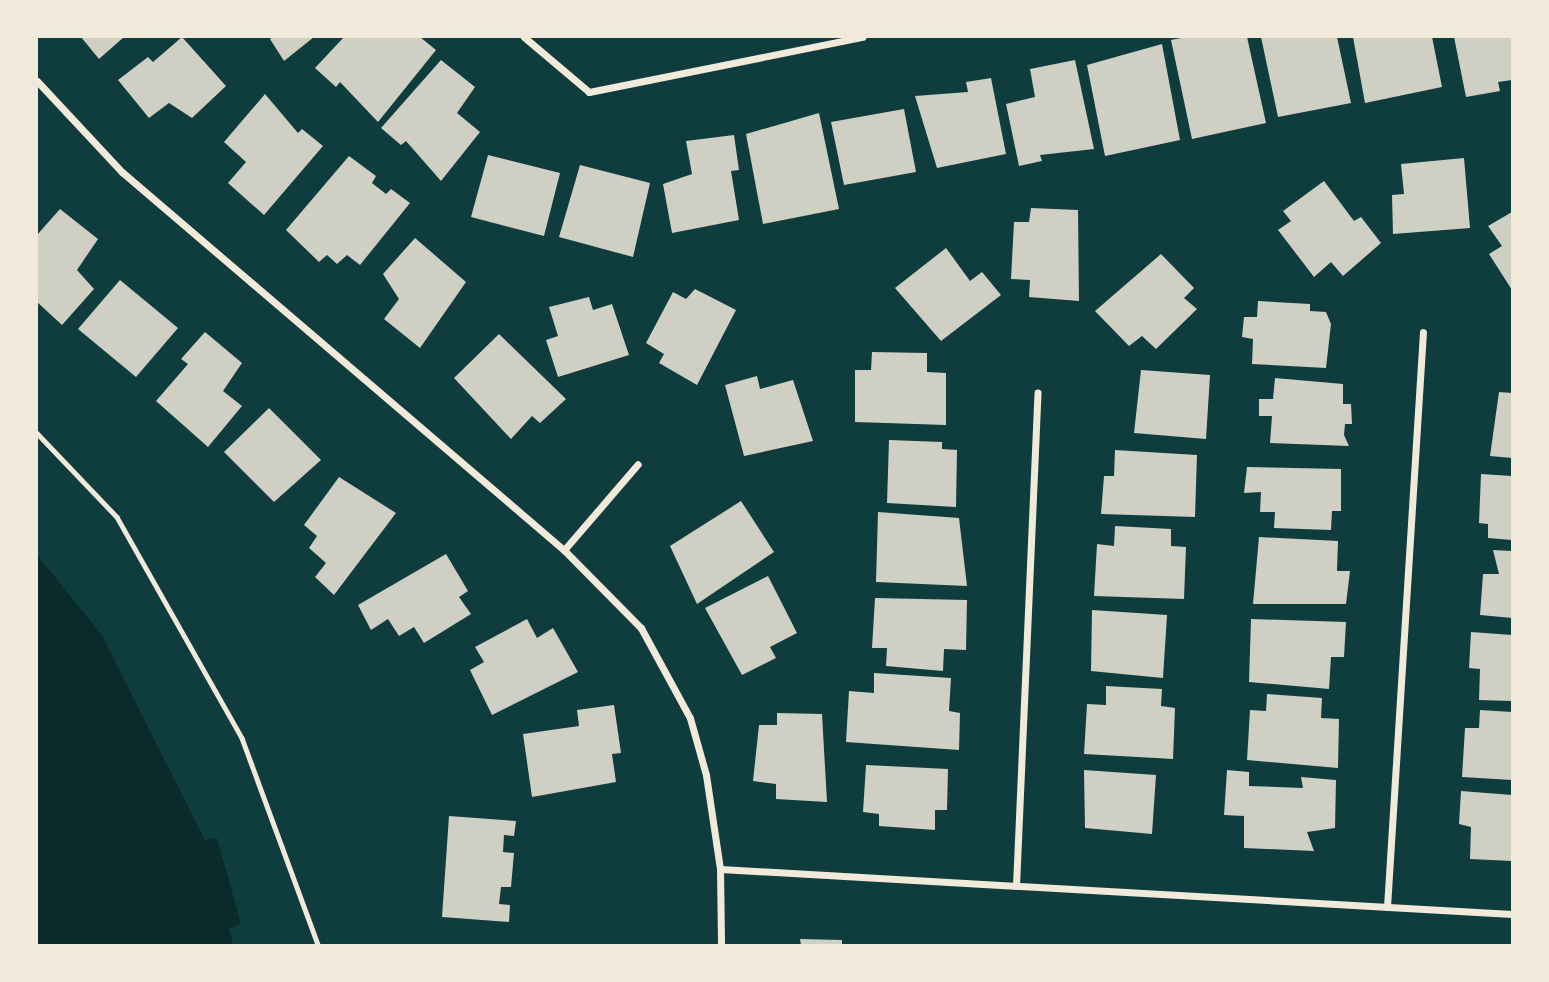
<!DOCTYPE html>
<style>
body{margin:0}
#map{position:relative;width:1549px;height:982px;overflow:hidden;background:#0f3d3e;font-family:Rubik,sans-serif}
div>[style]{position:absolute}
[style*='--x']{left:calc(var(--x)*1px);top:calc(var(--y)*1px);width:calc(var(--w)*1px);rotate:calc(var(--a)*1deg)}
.water>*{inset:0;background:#0a2a2b}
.building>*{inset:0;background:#cfcfc3}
.path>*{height:4.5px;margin:-2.25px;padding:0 2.25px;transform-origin:2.25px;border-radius:2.25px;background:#f1e9da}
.minor>*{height:7px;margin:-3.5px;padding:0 3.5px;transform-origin:3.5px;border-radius:3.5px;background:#f1e9da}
span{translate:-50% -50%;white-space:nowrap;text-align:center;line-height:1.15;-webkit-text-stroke:6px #f1e9da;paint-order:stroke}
.frame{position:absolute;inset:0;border:38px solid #f1e9da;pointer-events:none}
</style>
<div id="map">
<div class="water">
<i style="clip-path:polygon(37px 555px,101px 634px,205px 840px,217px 838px,241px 924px,229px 928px,233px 945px,37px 945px)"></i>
</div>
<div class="building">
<i style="clip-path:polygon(81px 37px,124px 37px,99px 59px)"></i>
<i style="clip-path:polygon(182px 37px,226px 86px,192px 118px,169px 103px,149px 118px,118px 80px,148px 57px,153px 62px)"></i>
<i style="clip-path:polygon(314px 37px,284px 61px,270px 39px,273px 37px)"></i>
<i style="clip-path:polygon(344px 37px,420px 37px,436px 50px,378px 122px,340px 82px,336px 87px,315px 68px)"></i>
<i style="clip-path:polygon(1186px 37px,1247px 37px,1266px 123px,1192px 139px,1171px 40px)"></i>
<i style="clip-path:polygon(1261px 37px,1337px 37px,1351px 103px,1278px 117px)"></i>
<i style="clip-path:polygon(1353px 37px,1432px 37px,1442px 87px,1365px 103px)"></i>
<i style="clip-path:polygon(1454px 37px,1512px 37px,1512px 80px,1498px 82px,1500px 91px,1466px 97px)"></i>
<i style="clip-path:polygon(1162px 44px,1180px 140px,1105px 156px,1087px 65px)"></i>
<i style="clip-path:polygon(441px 60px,475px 87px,457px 113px,480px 132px,441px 181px,406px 141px,401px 145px,381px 128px)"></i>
<i style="clip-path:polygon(1075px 60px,1094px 149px,1040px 155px,1042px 161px,1019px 166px,1006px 104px,1035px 97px,1030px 69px)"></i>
<i style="clip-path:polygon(991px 78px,1006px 154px,937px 168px,915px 96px,968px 92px,966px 82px)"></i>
<i style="clip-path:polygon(265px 94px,298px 133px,302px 129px,323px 146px,264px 215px,228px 183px,246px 162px,224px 142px)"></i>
<i style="clip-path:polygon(904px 109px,916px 172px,844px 185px,831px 122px)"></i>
<i style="clip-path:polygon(819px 113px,839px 209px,763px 224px,746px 134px)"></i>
<i style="clip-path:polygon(734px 135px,739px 170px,731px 171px,739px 220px,672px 233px,663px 184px,692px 174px,686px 141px)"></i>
<i style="clip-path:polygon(488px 155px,560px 173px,544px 236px,471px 217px)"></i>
<i style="clip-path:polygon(349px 156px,376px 176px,372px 183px,386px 194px,391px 189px,410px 203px,360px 265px,347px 255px,337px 264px,327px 255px,319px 262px,286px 230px)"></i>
<i style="clip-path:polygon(1464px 158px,1470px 228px,1393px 234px,1392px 195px,1404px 194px,1401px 164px)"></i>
<i style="clip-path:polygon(580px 165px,650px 183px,633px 257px,559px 237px)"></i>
<i style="clip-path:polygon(1324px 181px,1354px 221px,1361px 217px,1381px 243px,1343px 276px,1331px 262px,1314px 277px,1278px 230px,1291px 221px,1283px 211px)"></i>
<i style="clip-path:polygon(1031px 208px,1078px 210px,1079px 301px,1029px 297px,1030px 280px,1011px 279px,1014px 222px,1029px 222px)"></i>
<i style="clip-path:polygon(60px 209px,98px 239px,77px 270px,94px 289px,62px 325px,37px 302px,37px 235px)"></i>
<i style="clip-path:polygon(1512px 212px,1512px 290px,1489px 254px,1502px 246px,1488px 226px)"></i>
<i style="clip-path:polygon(415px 238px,466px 282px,420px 348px,384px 319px,399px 299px,383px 274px)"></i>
<i style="clip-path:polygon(946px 248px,970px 281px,982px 272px,1001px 295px,941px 341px,895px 288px)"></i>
<i style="clip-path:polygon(1161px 254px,1194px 288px,1184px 298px,1197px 309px,1156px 349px,1142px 336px,1129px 346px,1095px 311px)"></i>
<i style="clip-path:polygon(120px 280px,178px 328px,136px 377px,78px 329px)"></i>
<i style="clip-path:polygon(695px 289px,736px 310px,697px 385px,659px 363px,664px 354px,646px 343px,673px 292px,686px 299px)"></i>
<i style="clip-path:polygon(589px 297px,593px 310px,612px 304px,629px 355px,558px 377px,546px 340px,558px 336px,549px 307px)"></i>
<i style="clip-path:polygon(1258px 301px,1310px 304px,1310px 311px,1326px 312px,1331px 324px,1326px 368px,1252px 364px,1253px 339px,1242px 337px,1244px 317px,1257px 317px)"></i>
<i style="clip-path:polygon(205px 332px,242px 363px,223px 391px,242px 406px,208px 447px,156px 401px,188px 364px,181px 359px)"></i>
<i style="clip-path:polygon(499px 334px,566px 399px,540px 423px,532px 416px,511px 439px,454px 378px)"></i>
<i style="clip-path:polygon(872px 352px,927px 353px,927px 372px,946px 373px,946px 425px,855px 422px,855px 370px,871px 370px)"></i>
<i style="clip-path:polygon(1141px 370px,1210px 375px,1206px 439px,1134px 433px)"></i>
<i style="clip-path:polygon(757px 376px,760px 389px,793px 380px,813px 441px,744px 456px,725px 385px)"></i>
<i style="clip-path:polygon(1275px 378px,1343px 384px,1343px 404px,1351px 404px,1352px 424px,1345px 424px,1344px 435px,1349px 446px,1270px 443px,1272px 416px,1259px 416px,1259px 399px,1273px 399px)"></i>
<i style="clip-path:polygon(1499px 392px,1512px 393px,1512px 458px,1490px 456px)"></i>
<i style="clip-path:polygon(269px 408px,321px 460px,274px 502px,224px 452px)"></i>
<i style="clip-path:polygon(889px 440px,942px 442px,942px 449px,957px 450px,956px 507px,887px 503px)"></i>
<i style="clip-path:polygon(1115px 450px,1197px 455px,1195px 517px,1101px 514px,1104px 476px,1114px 476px)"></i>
<i style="clip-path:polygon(1247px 467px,1341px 469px,1341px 511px,1332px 511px,1331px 530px,1274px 528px,1275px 512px,1260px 512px,1261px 492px,1244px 493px)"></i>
<i style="clip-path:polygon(1481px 474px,1512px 476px,1512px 540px,1488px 538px,1488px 524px,1479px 523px)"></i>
<i style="clip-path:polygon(339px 477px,396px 513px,334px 595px,315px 577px,326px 563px,309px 548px,317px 536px,304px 525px)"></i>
<i style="clip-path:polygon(741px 501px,774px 552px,697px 604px,670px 546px)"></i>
<i style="clip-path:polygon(878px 512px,959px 518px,967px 586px,876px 582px)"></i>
<i style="clip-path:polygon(1115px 526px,1171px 529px,1171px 546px,1186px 547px,1184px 599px,1094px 596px,1097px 544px,1114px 546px)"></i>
<i style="clip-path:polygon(1259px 537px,1338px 541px,1337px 571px,1350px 571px,1346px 604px,1253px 604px)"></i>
<i style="clip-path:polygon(1493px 550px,1512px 551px,1512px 618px,1480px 615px,1483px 574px,1499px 574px)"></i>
<i style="clip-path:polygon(446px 554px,468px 591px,459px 597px,471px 614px,424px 643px,414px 627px,399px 636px,388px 619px,371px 630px,358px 605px)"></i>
<i style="clip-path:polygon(768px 576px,797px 633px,770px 647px,776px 658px,742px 675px,705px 608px)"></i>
<i style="clip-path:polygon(875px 598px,967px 600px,966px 650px,944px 649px,943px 671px,886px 666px,887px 648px,872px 648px)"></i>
<i style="clip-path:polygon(1092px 610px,1167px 615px,1163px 678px,1091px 671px)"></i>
<i style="clip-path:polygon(527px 619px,537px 638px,553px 628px,578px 672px,492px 715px,470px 670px,484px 662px,475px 647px)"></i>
<i style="clip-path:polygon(1251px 619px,1346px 622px,1344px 657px,1331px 657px,1329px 689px,1249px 682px)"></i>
<i style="clip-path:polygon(1471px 632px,1512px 635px,1512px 701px,1479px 700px,1480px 669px,1469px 668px)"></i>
<i style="clip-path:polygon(874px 673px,951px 678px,949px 711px,960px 713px,959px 750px,846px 742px,849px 691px,874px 693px)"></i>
<i style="clip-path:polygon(1106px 686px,1162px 689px,1161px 706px,1175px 708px,1173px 759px,1084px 754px,1087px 704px,1106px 705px)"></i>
<i style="clip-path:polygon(1267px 694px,1322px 698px,1321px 718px,1339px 719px,1338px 768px,1247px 760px,1250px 710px,1266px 711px)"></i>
<i style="clip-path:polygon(614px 705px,621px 753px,612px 754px,616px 782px,532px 797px,523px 734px,579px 726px,577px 710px)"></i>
<i style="clip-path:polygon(1480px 710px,1512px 712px,1512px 780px,1462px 777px,1465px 728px,1479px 728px)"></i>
<i style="clip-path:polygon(777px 713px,822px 714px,827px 802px,776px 799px,776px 784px,753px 781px,759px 725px,777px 725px)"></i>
<i style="clip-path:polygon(866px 765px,948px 769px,947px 810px,935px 810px,935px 830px,879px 826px,879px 814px,863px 812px)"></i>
<i style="clip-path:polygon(1084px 770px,1156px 775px,1152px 834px,1085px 828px)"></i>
<i style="clip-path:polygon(1227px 770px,1249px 772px,1249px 786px,1303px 788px,1301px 777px,1336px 780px,1335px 828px,1307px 832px,1314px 851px,1244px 848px,1244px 816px,1224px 815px)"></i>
<i style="clip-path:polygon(1461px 791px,1512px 795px,1512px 861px,1470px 859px,1471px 827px,1459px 824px)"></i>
<i style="clip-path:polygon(449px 816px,516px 821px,514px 836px,504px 835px,503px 852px,514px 853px,511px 887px,501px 887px,499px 904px,510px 905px,509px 922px,442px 917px)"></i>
<i style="clip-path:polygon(800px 939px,842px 940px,842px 945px,801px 945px)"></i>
</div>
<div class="path">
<i style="--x:37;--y:433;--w:116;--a:46.4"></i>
<i style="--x:117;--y:517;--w:254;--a:60.5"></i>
<i style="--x:242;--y:738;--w:221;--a:69.8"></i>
</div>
<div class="minor">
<i style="--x:524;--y:37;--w:85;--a:40.2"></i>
<i style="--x:589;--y:92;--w:279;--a:-11.4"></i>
<i style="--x:37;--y:81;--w:125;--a:47"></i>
<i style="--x:122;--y:172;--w:582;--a:40.54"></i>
<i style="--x:564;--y:550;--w:110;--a:45.4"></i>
<i style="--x:641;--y:628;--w:102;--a:61.4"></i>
<i style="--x:690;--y:718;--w:59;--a:74.3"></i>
<i style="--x:706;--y:775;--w:95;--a:81.5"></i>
<i style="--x:720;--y:869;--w:76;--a:89.2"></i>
<i style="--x:564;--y:550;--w:113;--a:-49.3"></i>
<i style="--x:720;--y:869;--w:793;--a:3.25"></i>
<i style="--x:1016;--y:886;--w:494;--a:-87.5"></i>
<i style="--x:1387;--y:907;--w:576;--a:-86.42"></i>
</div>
<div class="frame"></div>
</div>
